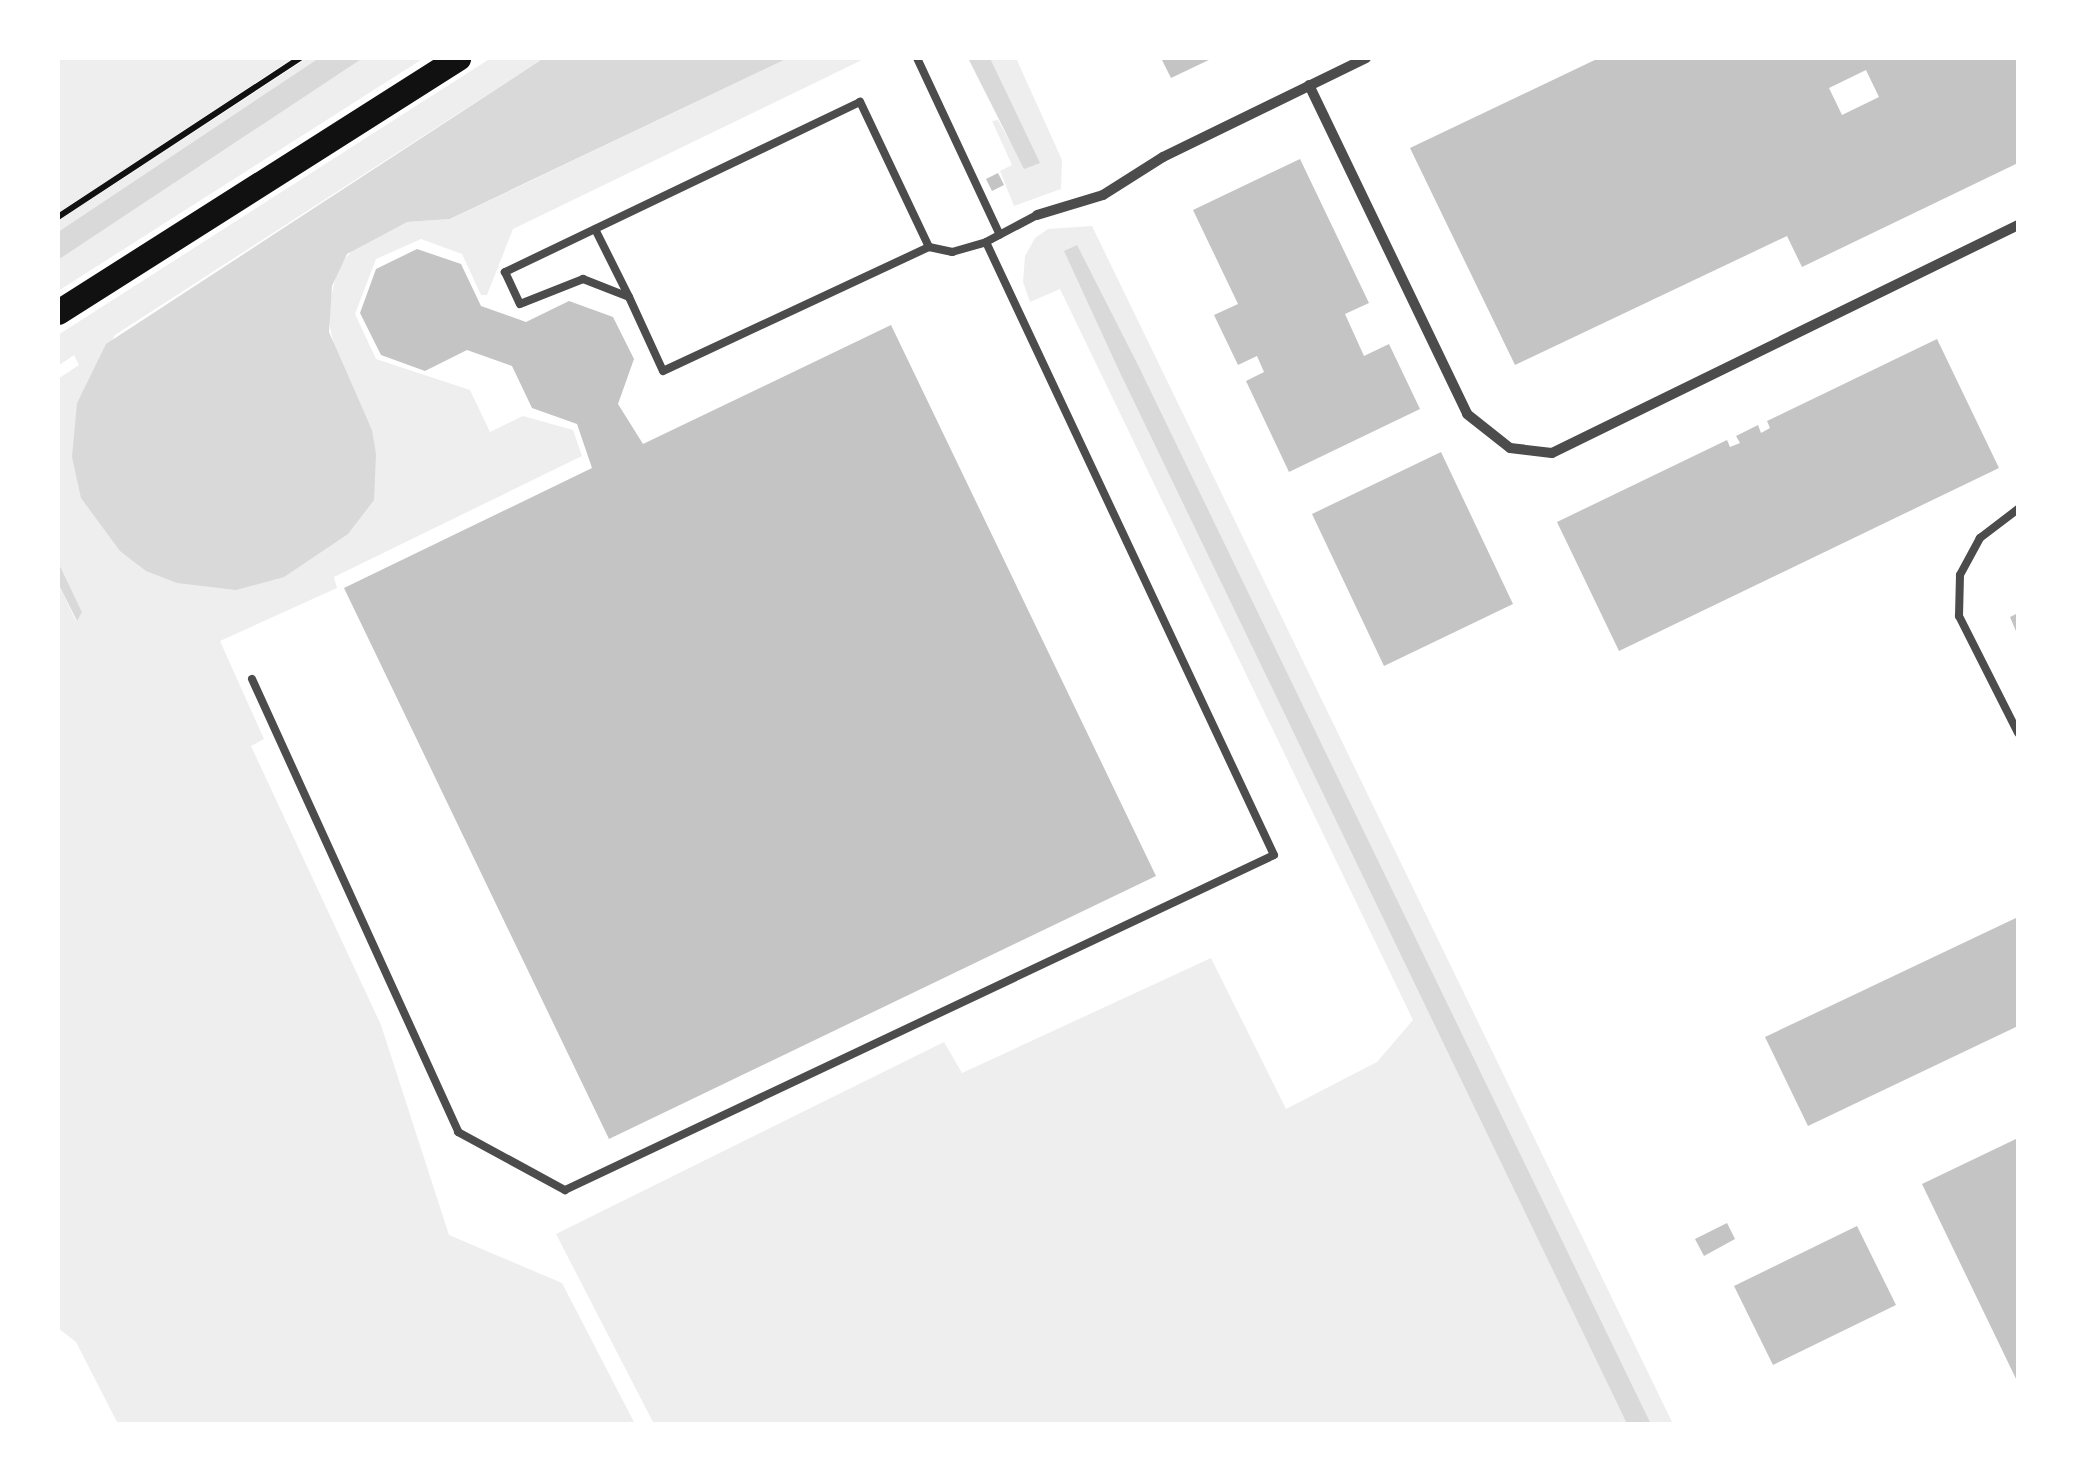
<!DOCTYPE html>
<style>
body{margin:0}
#map{position:relative;width:2076px;height:1482px;overflow:hidden;background:#fff;font-family:"Public Sans",sans-serif}
div>[style]{position:absolute}
[style*='--x']{left:calc(var(--x)*1px);top:calc(var(--y)*1px);width:calc(var(--w)*1px);rotate:calc(var(--a)*1deg)}
.green>*{inset:0;background:#eee}
.water>*{inset:0;background:#d9d9d9}
.building>*{inset:0;background:#c4c4c4}
.path>*{height:6px;margin:-3px;padding:0 3px;transform-origin:3px;border-radius:3px;background:#111}
.service>*{height:8px;margin:-4px;padding:0 4px;transform-origin:4px;border-radius:4px;background:#4c4c4c}
.minor>*{height:10px;margin:-5px;padding:0 5px;transform-origin:5px;border-radius:5px;background:#4c4c4c}
.primary>*{height:25px;margin:-12.5px;padding:0 12.5px;transform-origin:12.5px;border-radius:12.5px;background:#111}
span{translate:-50% -50%;white-space:nowrap;text-align:center;line-height:1.15;-webkit-text-stroke:8px #fff;paint-order:stroke}
.frame{position:absolute;inset:0;border:60px solid #fff;pointer-events:none}
</style>
<div id="map">
<div class="green">
<i style="clip-path:polygon(58px 58px,293px 58px,58px 213px)"></i>
<i style="clip-path:polygon(307px 58px,319px 58px,58px 232px,58px 221px)"></i>
<i style="clip-path:polygon(363px 58px,424px 58px,58px 291px,58px 260px)"></i>
<i style="clip-path:polygon(491px 58px,544px 58px,115px 335px,77px 403px,372px 430px,336px 354px,327px 314px,338px 267px,357px 245px,407px 222px,451px 219px,788px 58px,866px 58px,513px 229px,487px 295px,481px 295px,462px 254px,421px 239px,376px 259px,355px 314px,376px 359px,470px 390px,490px 432px,523px 416px,573px 430px,582px 456px,334px 577px,337px 588px,220px 641px,264px 739px,251px 746px,381px 1025px,449px 1235px,562px 1283px,635px 1424px,118px 1424px,76px 1342px,58px 1328px,58px 583px,76px 621px,82px 612px,58px 562px,58px 379px,79px 365px,74px 355px,58px 366px,58px 335px)"></i>
<i style="clip-path:polygon(990px 58px,1016px 58px,1062px 160px,1061px 189px,1014px 206px,1000px 171px,1012px 165px,992px 121px,998px 120px,1008px 138px,1039px 162px)"></i>
<i style="clip-path:polygon(1092px 226px,1673px 1424px,1651px 1424px,1141px 371px,1122px 377px,1627px 1424px,654px 1424px,556px 1234px,944px 1042px,962px 1073px,1211px 958px,1286px 1109px,1377px 1062px,1413px 1020px,1060px 289px,1030px 302px,1023px 282px,1025px 256px,1035px 238px,1048px 229px)"></i>
</div>
<div class="water">
<i style="clip-path:polygon(319px 58px,363px 58px,58px 260px,58px 232px)"></i>
<i style="clip-path:polygon(544px 58px,788px 58px,450px 219px,407px 222px,347px 254px,332px 286px,329px 332px,372px 430px,376px 454px,374px 500px,348px 534px,284px 577px,236px 590px,177px 583px,146px 571px,120px 551px,81px 498px,72px 457px,77px 403px,106px 344px)"></i>
<i style="clip-path:polygon(968px 58px,990px 58px,1040px 163px,1024px 169px)"></i>
<i style="clip-path:polygon(1077px 245px,1141px 371px,1651px 1424px,1627px 1424px,1122px 377px,1064px 251px)"></i>
<i style="clip-path:polygon(58px 562px,82px 612px,77px 621px,58px 583px)"></i>
</div>
<div class="building">
<i style="clip-path:polygon(1161px 58px,1213px 58px,1171px 78px)"></i>
<i style="clip-path:polygon(evenodd,1599px 58px,2018px 58px,2018px 163px,1802px 267px,1787px 236px,1515px 365px,1410px 148px,1599px 58px,1866px 70px,1879px 97px,1842px 115px,1829px 88px,1866px 70px)"></i>
<i style="clip-path:polygon(1300px 159px,1369px 303px,1345px 314px,1364px 356px,1389px 344px,1420px 409px,1289px 472px,1246px 381px,1264px 372px,1257px 356px,1238px 365px,1214px 315px,1238px 304px,1193px 210px)"></i>
<i style="clip-path:polygon(998px 173px,1004px 185px,992px 191px,986px 179px)"></i>
<i style="clip-path:polygon(417px 249px,461px 264px,481px 306px,526px 322px,569px 301px,613px 317px,634px 359px,618px 404px,643px 444px,891px 325px,1156px 876px,609px 1139px,344px 588px,592px 468px,577px 424px,532px 408px,512px 366px,467px 350px,425px 371px,381px 355px,360px 313px,376px 269px)"></i>
<i style="clip-path:polygon(1937px 339px,1999px 468px,1619px 651px,1557px 522px,1727px 440px,1730px 447px,1740px 443px,1736px 436px,1758px 425px,1761px 433px,1770px 428px,1767px 421px)"></i>
<i style="clip-path:polygon(1441px 452px,1513px 604px,1384px 666px,1312px 514px)"></i>
<i style="clip-path:polygon(2018px 613px,2018px 636px,2010px 617px)"></i>
<i style="clip-path:polygon(2018px 917px,2018px 1026px,1808px 1126px,1765px 1037px)"></i>
<i style="clip-path:polygon(2018px 1138px,2018px 1383px,1922px 1184px)"></i>
<i style="clip-path:polygon(1727px 1223px,1735px 1239px,1704px 1256px,1695px 1239px)"></i>
<i style="clip-path:polygon(1857px 1226px,1896px 1305px,1773px 1365px,1734px 1286px)"></i>
</div>
<div class="path">
<i style="--x:58;--y:217;--w:290;--a:-33.3"></i>
</div>
<div class="service">
<i style="--x:917;--y:58;--w:195;--a:64.9"></i>
<i style="--x:595;--y:229;--w:76;--a:63.4"></i>
<i style="--x:929;--y:247;--w:161;--a:-115.4"></i>
<i style="--x:860;--y:102;--w:394;--a:154.4"></i>
<i style="--x:505;--y:272;--w:35;--a:65"></i>
<i style="--x:520;--y:304;--w:68;--a:-21.6"></i>
<i style="--x:583;--y:279;--w:49;--a:21.4"></i>
<i style="--x:629;--y:297;--w:81;--a:65.3"></i>
<i style="--x:663;--y:371;--w:293;--a:-25"></i>
<i style="--x:929;--y:247;--w:24;--a:12"></i>
<i style="--x:952;--y:252;--w:35;--a:-16"></i>
<i style="--x:2018;--y:509;--w:48;--a:142.7"></i>
<i style="--x:1980;--y:538;--w:42;--a:118.4"></i>
<i style="--x:1960;--y:575;--w:41;--a:91.4"></i>
<i style="--x:1959;--y:616;--w:131;--a:63.2"></i>
<i style="--x:252;--y:679;--w:498;--a:65.5"></i>
<i style="--x:458;--y:1132;--w:122;--a:28.5"></i>
<i style="--x:565;--y:1190;--w:784;--a:-25.29"></i>
<i style="--x:1274;--y:855;--w:677;--a:-115.17"></i>
<i style="--x:986;--y:242;--w:58;--a:-27.9"></i>
</div>
<div class="minor">
<i style="--x:1309;--y:85;--w:365;--a:64.3"></i>
<i style="--x:1467;--y:414;--w:55;--a:38.3"></i>
<i style="--x:1510;--y:448;--w:42;--a:6.8"></i>
<i style="--x:1552;--y:453;--w:519;--a:-26.07"></i>
<i style="--x:1037;--y:215;--w:69;--a:-16.9"></i>
<i style="--x:1103;--y:195;--w:71;--a:-32.3"></i>
<i style="--x:1163;--y:157;--w:226;--a:-26"></i>
</div>
<div class="primary">
<i style="--x:58;--y:312;--w:474;--a:-32.4"></i>
</div>
<div class="frame"></div>
</div>
